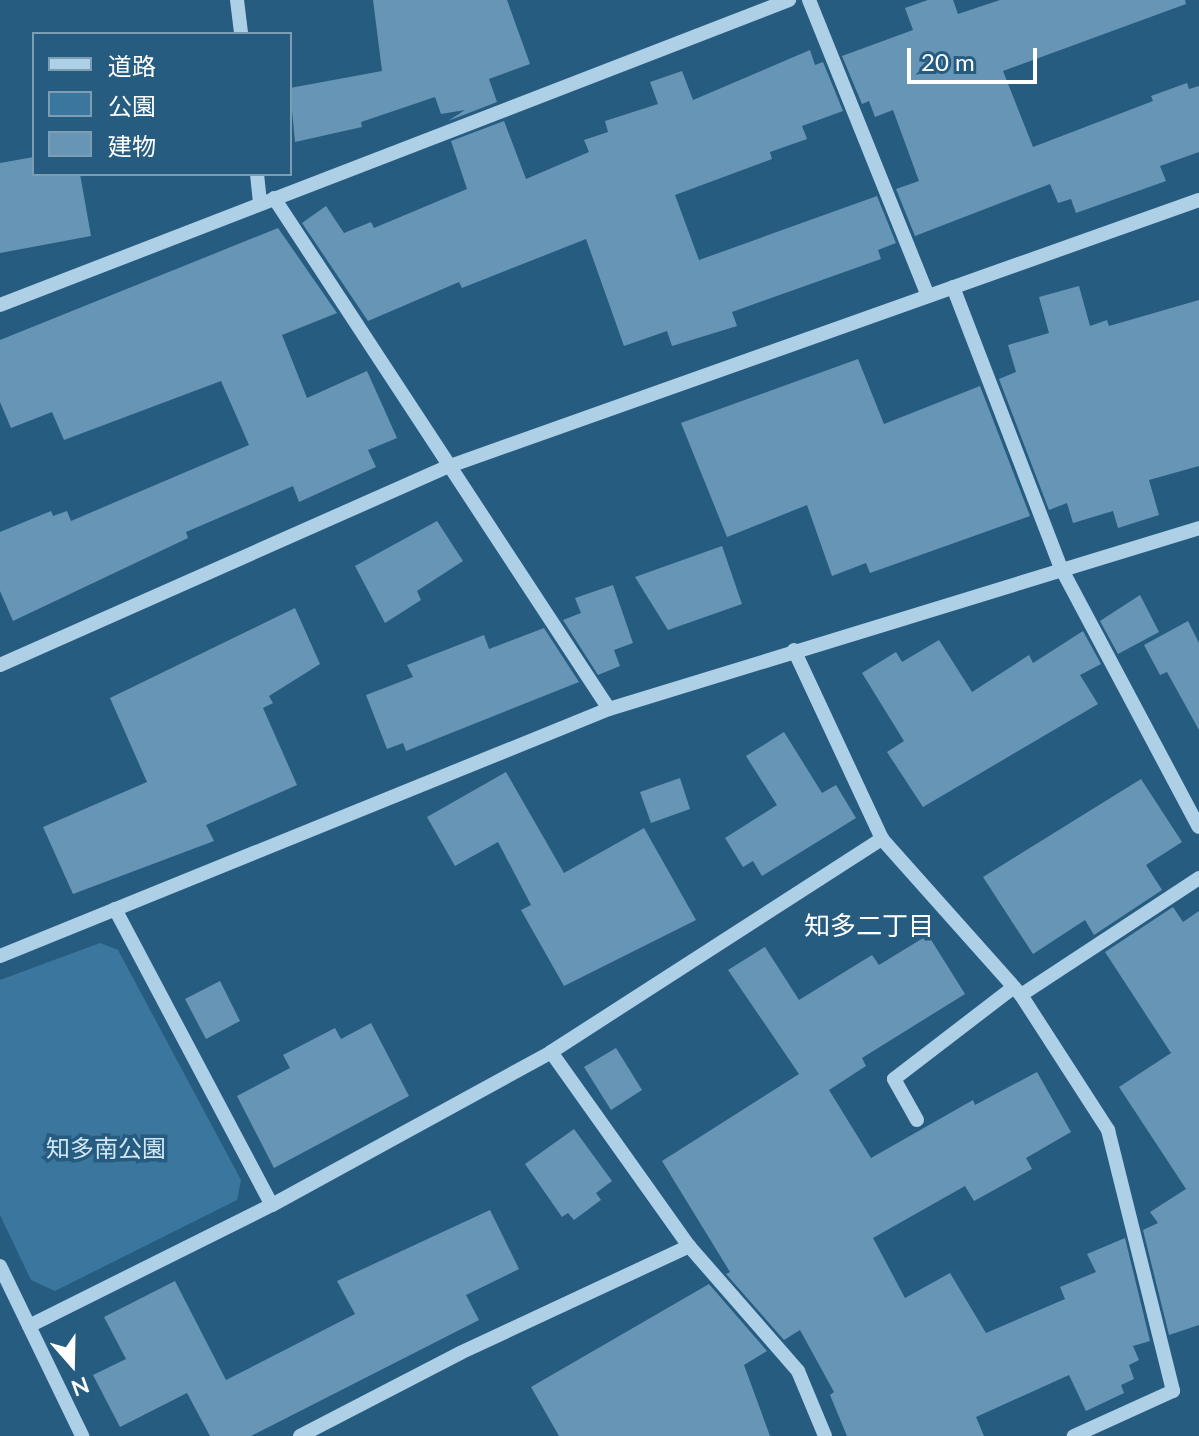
<!DOCTYPE html>
<meta charset="utf-8">
<style>
body{margin:0}
#map{position:relative;width:1199px;height:1436px;overflow:hidden;background:#275c81;font-family:Lato,"Noto Sans JP",sans-serif}
div>[style]{position:absolute}
[style*='--x']{left:calc(var(--x)*1px);top:calc(var(--y)*1px);width:calc(var(--w)*1px);rotate:calc(var(--a)*1deg)}
.green>*{inset:0;background:#3b769e}
.building>*{inset:0;background:#6795b5}
.minor>*{height:14px;margin:-7px;padding:0 7px;transform-origin:7px;border-radius:7px;background:#aed0e6}
span{translate:-50% -50%;white-space:nowrap;text-align:center;line-height:1.15;-webkit-text-stroke:7px #275c81;paint-order:stroke}
.park-label{font-size:24px;color:#d1e7f5}
.neighbourhood-label{font-size:26px;color:#fff}
.legend{position:absolute;left:32px;top:32px;width:260px;height:144px;box-sizing:border-box;background:#275c81;border:2px solid #7d9db3;margin:0;padding:10px 14px;list-style:none;font-size:24px;color:#fff}
.legend li{display:flex;align-items:center;gap:16px;height:40px}
.legend b{width:40px;border:2px solid #7d9db3}
.north{position:absolute;left:32px;top:1324px;width:80px;height:80px;-webkit-text-stroke:6px #275c81;paint-order:stroke;rotate:160deg;font-size:22px;font-weight:700;line-height:32px;text-align:center;color:#fff}
.north::after{content:'';display:block;margin:auto;width:28px;height:36px;background:#fff;clip-path:polygon(50% 0,100% 100%,50% 72%,0 100%)}
.scale{position:absolute;left:907px;top:48px;width:130px;height:36px;box-sizing:border-box;border:4px solid #fff;border-top:0;padding-left:10px;font-size:24px;line-height:28px;white-space:nowrap;color:#fff;-webkit-text-stroke:6px #275c81;paint-order:stroke}
</style>
<div id="map">
<div class="green">
<i style="clip-path:polygon(100px 943px,118px 950px,241px 1180px,237px 1200px,55px 1291px,31px 1280px,0 1215px,0 980px)"></i>
</div>
<div class="building">
<i style="clip-path:polygon(373px 0,507px 0,530px 64px,489px 79px,497px 102px,448px 121px,465px 110px,441px 114px,435px 97px,361px 122px,362px 127px,295px 142px,290px 88px,382px 71px)"></i>
<i style="clip-path:polygon(928px 0,953px 0,958px 14px,1000px 0,1185px 0,1186px 4px,1003px 71px,1033px 147px,1153px 101px,1151px 96px,1187px 83px,1189px 89px,1199px 86px,1199px 152px,1160px 166px,1166px 181px,1076px 213px,1071px 199px,1058px 203px,1050px 184px,915px 236px,896px 189px,919px 181px,893px 110px,875px 117px,869px 101px,862px 104px,842px 56px,913px 30px,905px 8px)"></i>
<i style="clip-path:polygon(810px 50px,815px 65px,823px 62px,843px 111px,802px 126px,807px 139px,770px 152px,772px 159px,675px 195px,699px 260px,877px 196px,896px 243px,878px 250px,881px 259px,732px 312px,737px 326px,672px 346px,667px 331px,624px 346px,586px 239px,462px 288px,459px 282px,368px 321px,302px 223px,326px 206px,344px 233px,371px 222px,374px 228px,467px 189px,451px 141px,504px 121px,526px 179px,589px 152px,584px 140px,608px 132px,605px 121px,658px 104px,650px 82px,682px 71px,693px 100px)"></i>
<i style="clip-path:polygon(34px 157px,34px 174px,80px 174px,91px 236px,0 253px,0 163px)"></i>
<i style="clip-path:polygon(278px 228px,337px 313px,282px 335px,307px 398px,367px 371px,397px 438px,368px 450px,376px 467px,299px 502px,293px 486px,186px 532px,188px 538px,13px 621px,0 591px,0 532px,51px 511px,53px 516px,67px 511px,71px 521px,249px 445px,221px 381px,64px 440px,52px 412px,11px 428px,0 402px,0 340px)"></i>
<i style="clip-path:polygon(1079px 286px,1090px 326px,1107px 320px,1109px 326px,1199px 300px,1199px 466px,1149px 480px,1159px 515px,1118px 528px,1113px 511px,1073px 523px,1067px 503px,1049px 510px,999px 379px,1016px 372px,1008px 345px,1049px 333px,1039px 297px)"></i>
<i style="clip-path:polygon(858px 359px,884px 424px,980px 386px,1030px 516px,870px 573px,866px 563px,832px 576px,807px 505px,727px 537px,681px 423px)"></i>
<i style="clip-path:polygon(437px 521px,463px 561px,417px 591px,421px 600px,385px 623px,355px 566px)"></i>
<i style="clip-path:polygon(722px 546px,742px 604px,668px 630px,635px 577px)"></i>
<i style="clip-path:polygon(613px 585px,633px 643px,614px 650px,620px 666px,598px 675px,563px 620px,581px 613px,575px 598px)"></i>
<i style="clip-path:polygon(1140px 595px,1159px 632px,1118px 654px,1100px 621px)"></i>
<i style="clip-path:polygon(295px 608px,320px 664px,269px 696px,273px 703px,263px 708px,297px 785px,206px 825px,214px 841px,73px 894px,43px 827px,147px 782px,110px 698px)"></i>
<i style="clip-path:polygon(1188px 621px,1199px 643px,1199px 730px,1167px 672px,1160px 675px,1144px 645px)"></i>
<i style="clip-path:polygon(544px 628px,579px 682px,406px 751px,403px 743px,387px 749px,366px 695px,413px 677px,407px 665px,484px 635px,489px 649px)"></i>
<i style="clip-path:polygon(1083px 631px,1101px 664px,1080px 675px,1098px 704px,923px 807px,887px 752px,904px 741px,862px 673px,896px 652px,902px 662px,939px 640px,972px 692px,1029px 655px,1033px 663px)"></i>
<i style="clip-path:polygon(784px 732px,822px 793px,836px 785px,856px 818px,762px 876px,753px 861px,743px 867px,725px 838px,777px 805px,746px 756px)"></i>
<i style="clip-path:polygon(506px 772px,564px 873px,644px 828px,696px 920px,564px 986px,521px 910px,531px 905px,498px 842px,455px 866px,427px 817px)"></i>
<i style="clip-path:polygon(680px 778px,690px 809px,651px 823px,640px 792px)"></i>
<i style="clip-path:polygon(1141px 779px,1182px 842px,1146px 865px,1162px 890px,1094px 935px,1085px 920px,1033px 954px,983px 877px)"></i>
<i style="clip-path:polygon(1173px 907px,1183px 922px,1199px 911px,1199px 1325px,1169px 1335px,1143px 1230px,1158px 1223px,1150px 1212px,1186px 1189px,1119px 1087px,1171px 1053px,1105px 952px)"></i>
<i style="clip-path:polygon(928px 935px,965px 994px,862px 1058px,866px 1066px,829px 1090px,871px 1158px,973px 1100px,975px 1105px,1037px 1072px,1071px 1132px,1026px 1158px,1032px 1169px,974px 1201px,965px 1186px,873px 1238px,905px 1298px,950px 1273px,986px 1333px,1065px 1299px,1060px 1287px,1096px 1272px,1087px 1254px,1125px 1238px,1150px 1341px,1133px 1346px,1139px 1360px,1129px 1365px,1134px 1379px,1121px 1385px,1124px 1393px,1086px 1411px,1069px 1375px,976px 1417px,984px 1436px,847px 1436px,830px 1395px,834px 1392px,800px 1330px,784px 1340px,726px 1274px,730px 1272px,662px 1161px,799px 1074px,728px 970px,765px 947px,799px 1000px,872px 955px,879px 965px)"></i>
<i style="clip-path:polygon(220px 981px,240px 1021px,206px 1039px,185px 999px)"></i>
<i style="clip-path:polygon(371px 1023px,409px 1096px,274px 1168px,237px 1096px,290px 1068px,283px 1055px,335px 1028px,341px 1039px)"></i>
<i style="clip-path:polygon(616px 1048px,642px 1090px,611px 1110px,584px 1067px)"></i>
<i style="clip-path:polygon(574px 1129px,612px 1181px,596px 1193px,601px 1200px,574px 1220px,568px 1213px,562px 1217px,525px 1164px)"></i>
<i style="clip-path:polygon(490px 1210px,519px 1269px,466px 1295px,479px 1320px,251px 1436px,210px 1436px,187px 1393px,120px 1427px,93px 1375px,126px 1359px,104px 1317px,175px 1281px,226px 1380px,355px 1314px,337px 1281px)"></i>
<i style="clip-path:polygon(709px 1284px,767px 1351px,744px 1365px,770px 1436px,559px 1436px,531px 1387px)"></i>
</div>
<div class="minor">
<i style="--x:237;--y:0;--w:34;--a:83"></i>
<i style="--x:809;--y:0;--w:319;--a:68.1"></i>
<i style="--x:257;--y:174;--w:30;--a:84"></i>
<i style="--x:274;--y:198;--w:611;--a:56.75"></i>
<i style="--x:953;--y:287;--w:301;--a:69"></i>
<i style="--x:1061;--y:568;--w:293;--a:62"></i>
<i style="--x:0;--y:305;--w:846;--a:-21.13"></i>
<i style="--x:794;--y:650;--w:208;--a:65"></i>
<i style="--x:0;--y:665;--w:492;--a:-23.9"></i>
<i style="--x:450;--y:466;--w:795;--a:-19.55"></i>
<i style="--x:115;--y:909;--w:335;--a:62.1"></i>
<i style="--x:0;--y:956;--w:657;--a:-22.08"></i>
<i style="--x:609;--y:709;--w:617;--a:-17.05"></i>
<i style="--x:1021;--y:995;--w:213;--a:-33.3"></i>
<i style="--x:551;--y:1052;--w:238;--a:54.6"></i>
<i style="--x:689;--y:1246;--w:166;--a:48.9"></i>
<i style="--x:798;--y:1371;--w:70;--a:67.4"></i>
<i style="--x:917;--y:1120;--w:47;--a:-119.3"></i>
<i style="--x:894;--y:1079;--w:151;--a:-37.5"></i>
<i style="--x:0;--y:1266;--w:189;--a:64.2"></i>
<i style="--x:29;--y:1326;--w:271;--a:-26.5"></i>
<i style="--x:272;--y:1205;--w:318;--a:-28.7"></i>
<i style="--x:551;--y:1052;--w:394;--a:-32.8"></i>
<i style="--x:882;--y:839;--w:209;--a:48.3"></i>
<i style="--x:1021;--y:995;--w:161;--a:57.2"></i>
<i style="--x:1108;--y:1130;--w:269;--a:76"></i>
<i style="--x:1173;--y:1391;--w:109;--a:155.6"></i>
<i style="--x:300;--y:1436;--w:180;--a:-27.4"></i>
<i style="--x:460;--y:1353;--w:253;--a:-25"></i>
</div>
<div class="park-label">
<span style="left:106px;top:1148px">知多南公園</span>
</div>
<div class="neighbourhood-label">
<span style="left:869px;top:926px">知多二丁目</span>
</div>
<ul class="legend">
<li><b style="height:10px;background:#aed0e6"></b>道路</li>
<li><b style="height:22px;background:#3b769e"></b>公園</li>
<li><b style="height:22px;background:#6795b5"></b>建物</li>
</ul>
<div class="north">N</div>
<div class="scale">20 m</div>
</div>
